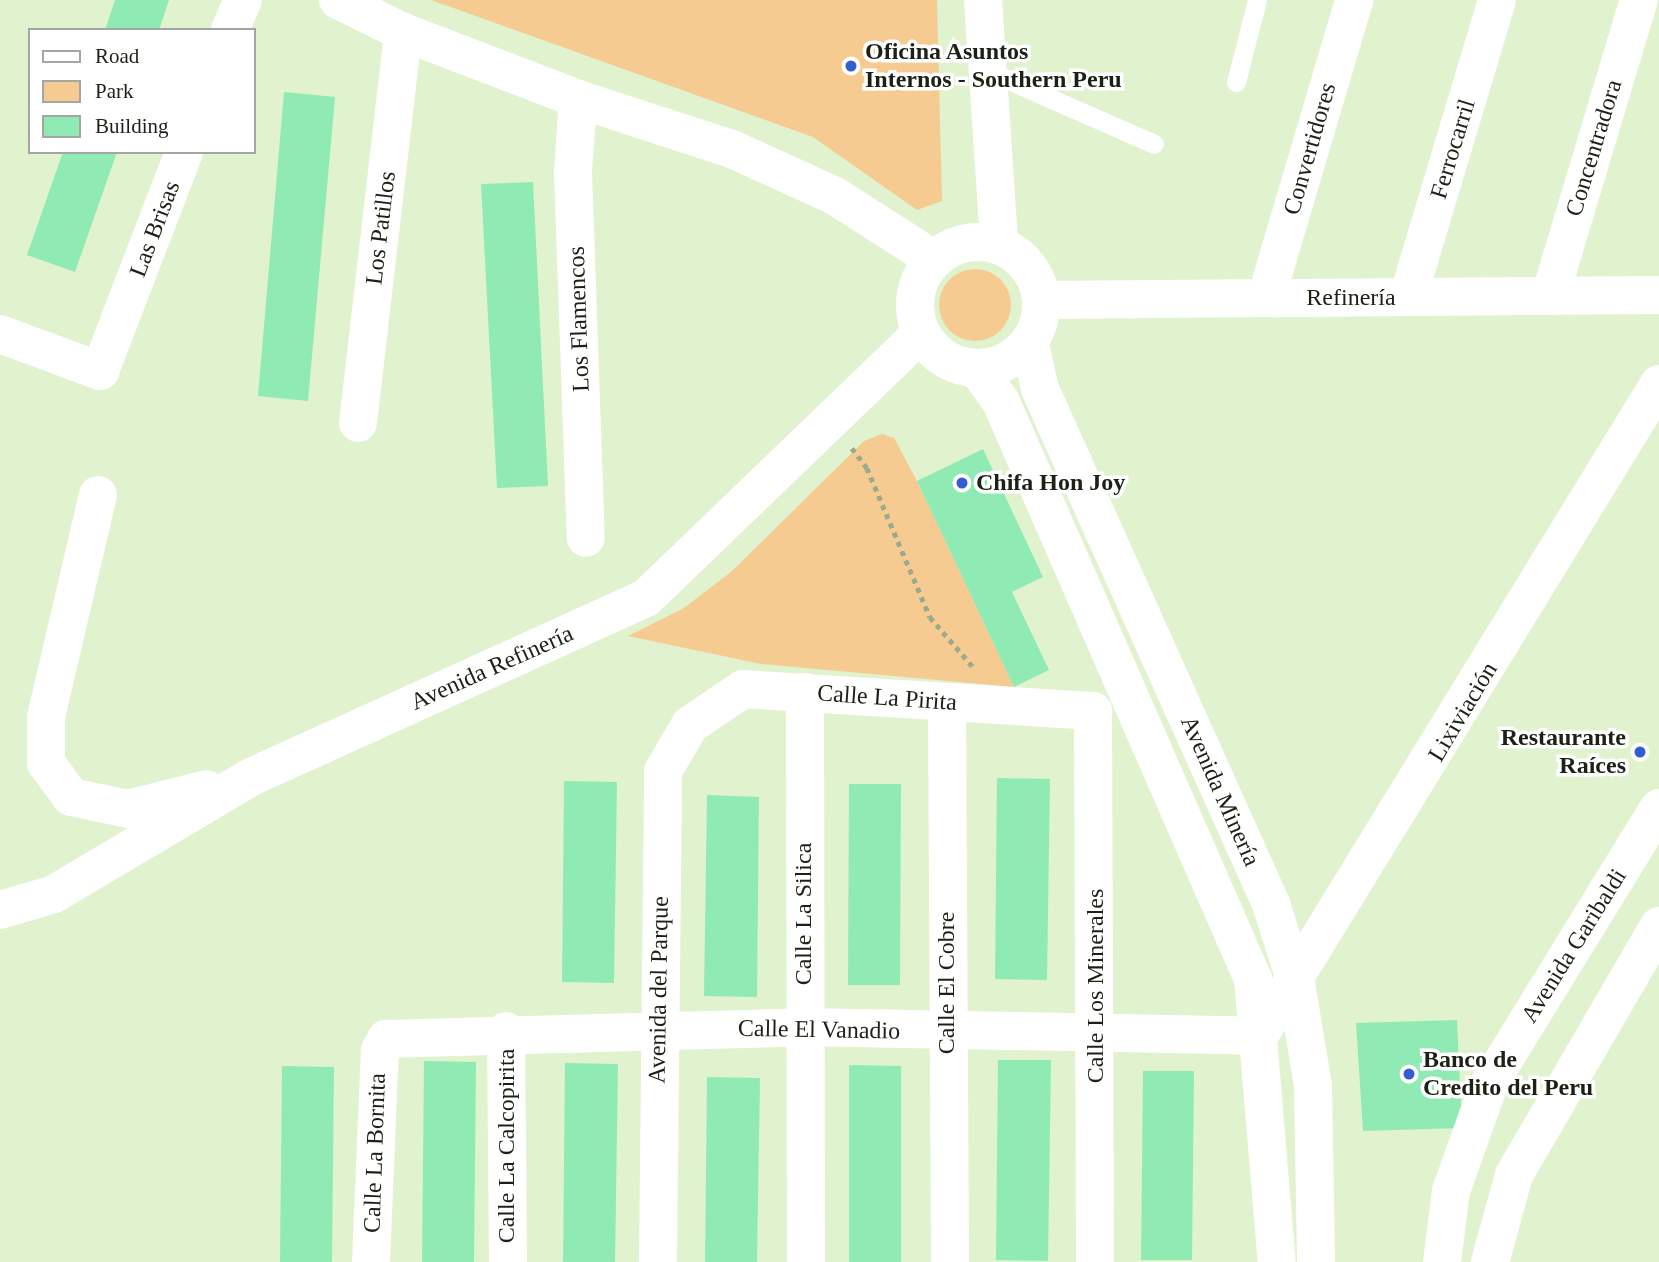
<!DOCTYPE html>
<meta charset="utf-8">
<style>
body{margin:0}
#map{position:relative;width:1659px;height:1262px;overflow:hidden;background:#e1f2cf;font-family:Georgia,serif}
div>[style]{position:absolute}
[style*='--x']{left:calc(var(--x)*1px);top:calc(var(--y)*1px);width:calc(var(--w)*1px);rotate:calc(var(--a)*1deg)}
.green>*{inset:0;background:#f6cb92}
.round{border-radius:50%}
.building>*{inset:0;background:#90eab3}
.path>*{height:4.5px;margin-top:-2.25px;transform-origin:0;background:repeating-linear-gradient(90deg,#9ca98e 0 5px,transparent 0 10px)}
.lane>*{height:19px;margin:-9.5px;padding:0 9.5px;transform-origin:9.5px;border-radius:9.5px;background:#fff}
.street>*{height:38px;margin:-19px;padding:0 19px;transform-origin:19px;border-radius:19px;background:#fff}
.secondary>*{height:38px;margin:-19px;padding:0 19px;transform-origin:19px;border-radius:19px;background:#fff}
.secondary>.ring{margin:-19px;padding:0;box-sizing:content-box;background:none;border:38px solid #fff;border-radius:50%}
.dots>*{width:19px;height:19px;translate:-50% -50%;box-sizing:border-box;border:4px solid #fff;border-radius:50%}
span{translate:-50% -50%;white-space:nowrap;text-align:center;line-height:1.15;-webkit-text-stroke:7px #fff;paint-order:stroke}
.poi-label{font-size:24px;color:#1b2114;font-weight:700}
.left{translate:0 -50%;text-align:left}
.right{translate:-100% -50%;text-align:right}
.street-label{font-size:24px;color:#1b2114}
.legend{position:absolute;left:28px;top:28px;width:228px;height:126px;box-sizing:border-box;background:#fff;border:2px solid #a4a6a1;margin:0;padding:9px 12px;list-style:none;font-size:21px;color:#1b2114}
.legend li{display:flex;align-items:center;gap:14px;height:35px}
.legend b{width:35px;border:2px solid #a4a6a1}
</style>
<div id="map">
<div class="green">
<i style="clip-path:polygon(431px 0,937px 0,942px 201px,917px 210px,813px 137px)"></i>
<i class="round" style="left:939px;top:269px;width:72px;height:72px"></i>
<i style="clip-path:polygon(882px 434px,894px 438px,917px 481px,1014px 687px,761px 664px,628px 636px,684px 608px,732px 571px,864px 441px)"></i>
</div>
<div class="building">
<i style="clip-path:polygon(115px 0,169px 0,159px 30px,105px 30px)"></i>
<i style="clip-path:polygon(284px 92px,335px 97px,308px 401px,258px 396px)"></i>
<i style="clip-path:polygon(63px 152px,117px 152px,75px 272px,27px 255px)"></i>
<i style="clip-path:polygon(533px 182px,548px 486px,497px 488px,481px 184px)"></i>
<i style="clip-path:polygon(983px 449px,1043px 577px,1012px 592px,1049px 670px,1014px 687px,917px 481px)"></i>
<i style="clip-path:polygon(997px 778px,1050px 779px,1047px 980px,995px 979px)"></i>
<i style="clip-path:polygon(564px 781px,617px 782px,614px 983px,562px 982px)"></i>
<i style="clip-path:polygon(849px 784px,901px 784px,900px 985px,848px 985px)"></i>
<i style="clip-path:polygon(707px 795px,759px 797px,757px 997px,704px 996px)"></i>
<i style="clip-path:polygon(1457px 1020px,1462px 1128px,1363px 1131px,1356px 1023px)"></i>
<i style="clip-path:polygon(998px 1060px,1051px 1060px,1048px 1261px,996px 1260px)"></i>
<i style="clip-path:polygon(424px 1061px,476px 1062px,474px 1262px,422px 1262px)"></i>
<i style="clip-path:polygon(565px 1063px,618px 1064px,615px 1262px,563px 1262px)"></i>
<i style="clip-path:polygon(849px 1065px,901px 1066px,901px 1262px,849px 1262px)"></i>
<i style="clip-path:polygon(282px 1066px,334px 1067px,332px 1262px,280px 1262px)"></i>
<i style="clip-path:polygon(1143px 1071px,1194px 1071px,1192px 1260px,1141px 1260px)"></i>
<i style="clip-path:polygon(707px 1077px,760px 1078px,757px 1262px,705px 1262px)"></i>
</div>
<div class="path">
<i style="--x:852;--y:448;--w:25;--a:53"></i>
<i style="--x:867;--y:468;--w:162;--a:67.1"></i>
<i style="--x:930;--y:617;--w:67;--a:49.2"></i>
</div>
<div class="lane">
<i style="--x:988;--y:71;--w:181;--a:23.7"></i>
<i style="--x:1236;--y:82;--w:85;--a:-75.6"></i>
</div>
<div class="street">
<i style="--x:338;--y:0;--w:72;--a:26.2"></i>
<i style="--x:403;--y:32;--w:187;--a:20.9"></i>
<i style="--x:578;--y:99;--w:162;--a:18"></i>
<i style="--x:732;--y:149;--w:113;--a:24.5"></i>
<i style="--x:835;--y:196;--w:115;--a:32.6"></i>
<i style="--x:230;--y:30;--w:33;--a:-67"></i>
<i style="--x:578;--y:99;--w:73;--a:93.9"></i>
<i style="--x:573;--y:172;--w:366;--a:88"></i>
<i style="--x:1550;--y:296;--w:309;--a:-73.3"></i>
<i style="--x:1408;--y:297;--w:310;--a:-73.3"></i>
<i style="--x:1266;--y:298;--w:311;--a:-73.5"></i>
<i style="--x:0;--y:334;--w:107;--a:20.3"></i>
<i style="--x:100;--y:371;--w:235;--a:-69"></i>
<i style="--x:358;--y:423;--w:394;--a:-83.4"></i>
<i style="--x:98;--y:495;--w:228;--a:103.2"></i>
<i style="--x:46;--y:717;--w:46;--a:90"></i>
<i style="--x:46;--y:763;--w:42;--a:53.7"></i>
<i style="--x:71;--y:797;--w:58;--a:11.9"></i>
<i style="--x:128;--y:809;--w:81;--a:-14.2"></i>
<i style="--x:805;--y:692;--w:570;--a:89.9"></i>
<i style="--x:947;--y:704;--w:558;--a:89.69"></i>
<i style="--x:0;--y:910;--w:56;--a:-16.5"></i>
<i style="--x:54;--y:894;--w:227;--a:-30.7"></i>
<i style="--x:249;--y:778;--w:436;--a:-24.4"></i>
<i style="--x:646;--y:598;--w:380;--a:-43.9"></i>
<i style="--x:506;--y:1031;--w:231;--a:89.5"></i>
<i style="--x:371;--y:1262;--w:212;--a:-87.6"></i>
<i style="--x:380;--y:1050;--w:13;--a:-61"></i>
<i style="--x:386;--y:1039;--w:417;--a:-1.6"></i>
<i style="--x:803;--y:1027;--w:456;--a:1.1"></i>
<i style="--x:1259;--y:1036;--w:765;--a:-58.47"></i>
<i style="--x:658;--y:1262;--w:491;--a:-89.4"></i>
<i style="--x:663;--y:771;--w:53;--a:-59.6"></i>
<i style="--x:690;--y:725;--w:64;--a:-34.2"></i>
<i style="--x:743;--y:689;--w:351;--a:3.6"></i>
<i style="--x:1093;--y:711;--w:551;--a:89.79"></i>
<i style="--x:1442;--y:1262;--w:72;--a:-82.8"></i>
<i style="--x:1451;--y:1191;--w:114;--a:-70.4"></i>
<i style="--x:1489;--y:1084;--w:324;--a:-58.4"></i>
<i style="--x:1490;--y:1262;--w:90;--a:-74.6"></i>
<i style="--x:1514;--y:1175;--w:288;--a:-59.8"></i>
</div>
<div class="secondary">
<i style="--x:983;--y:0;--w:244;--a:86.2"></i>
<i class="ring" style="left:915px;top:242px;width:88px;height:88px"></i>
<i style="--x:1043;--y:300;--w:616;--a:-0.47"></i>
<i style="--x:1030;--y:344;--w:46;--a:77.5"></i>
<i style="--x:1040;--y:389;--w:564;--a:65.84"></i>
<i style="--x:1271;--y:904;--w:83;--a:72.4"></i>
<i style="--x:1296;--y:983;--w:104;--a:80.6"></i>
<i style="--x:1313;--y:1086;--w:176;--a:89"></i>
<i style="--x:978;--y:370;--w:39;--a:54"></i>
<i style="--x:1001;--y:402;--w:630;--a:66.41"></i>
<i style="--x:1253;--y:979;--w:284;--a:85.2"></i>
</div>
<div class="dots">
<i style="left:851px;top:66px;background:#335ece"></i>
<i style="left:962px;top:483px;background:#335ece"></i>
<i style="left:1640px;top:752px;background:#335ece"></i>
<i style="left:1409px;top:1074px;background:#335ece"></i>
</div>
<div class="poi-label">
<span class="left" style="left:865px;top:66px">Oficina Asuntos<br>Internos - Southern Peru</span>
<span class="left" style="left:976px;top:483px">Chifa Hon Joy</span>
<span class="right" style="left:1626px;top:752px">Restaurante<br>Raíces</span>
<span class="left" style="left:1423px;top:1074px">Banco de<br>Credito del Peru</span>
</div>
<div class="street-label">
<span style="left:1594px;top:148px;rotate:-73deg">Concentradora</span>
<span style="left:1310px;top:149px;rotate:-74deg">Convertidores</span>
<span style="left:1453px;top:149px;rotate:-73deg">Ferrocarril</span>
<span style="left:381px;top:228px;rotate:-83deg">Los Patillos</span>
<span style="left:155px;top:229px;rotate:-69deg">Las Brisas</span>
<span style="left:1351px;top:298px">Refinería</span>
<span style="left:579px;top:319px;rotate:-92deg">Los Flamencos</span>
<span style="left:492px;top:668px;rotate:-24deg">Avenida Refinería</span>
<span style="left:887px;top:698px;rotate:4deg">Calle La Pirita</span>
<span style="left:1463px;top:712px;rotate:-59deg">Lixiviación</span>
<span style="left:1220px;top:791px;rotate:66deg">Avenida Minería</span>
<span style="left:804px;top:914px;rotate:-90deg">Calle La Silica</span>
<span style="left:1574px;top:946px;rotate:-58deg">Avenida Garibaldi</span>
<span style="left:947px;top:983px;rotate:-90deg">Calle El Cobre</span>
<span style="left:1096px;top:986px;rotate:-90deg">Calle Los Minerales</span>
<span style="left:659px;top:990px;rotate:-89deg">Avenida del Parque</span>
<span style="left:819px;top:1030px;rotate:1deg">Calle El Vanadio</span>
<span style="left:507px;top:1146px;rotate:-90deg">Calle La Calcopirita</span>
<span style="left:375px;top:1153px;rotate:-88deg">Calle La Bornita</span>
</div>
<ul class="legend">
<li><b style="height:9px;background:#fff"></b>Road</li>
<li><b style="height:19px;background:#f6cb92"></b>Park</li>
<li><b style="height:19px;background:#90eab3"></b>Building</li>
</ul>
</div>
